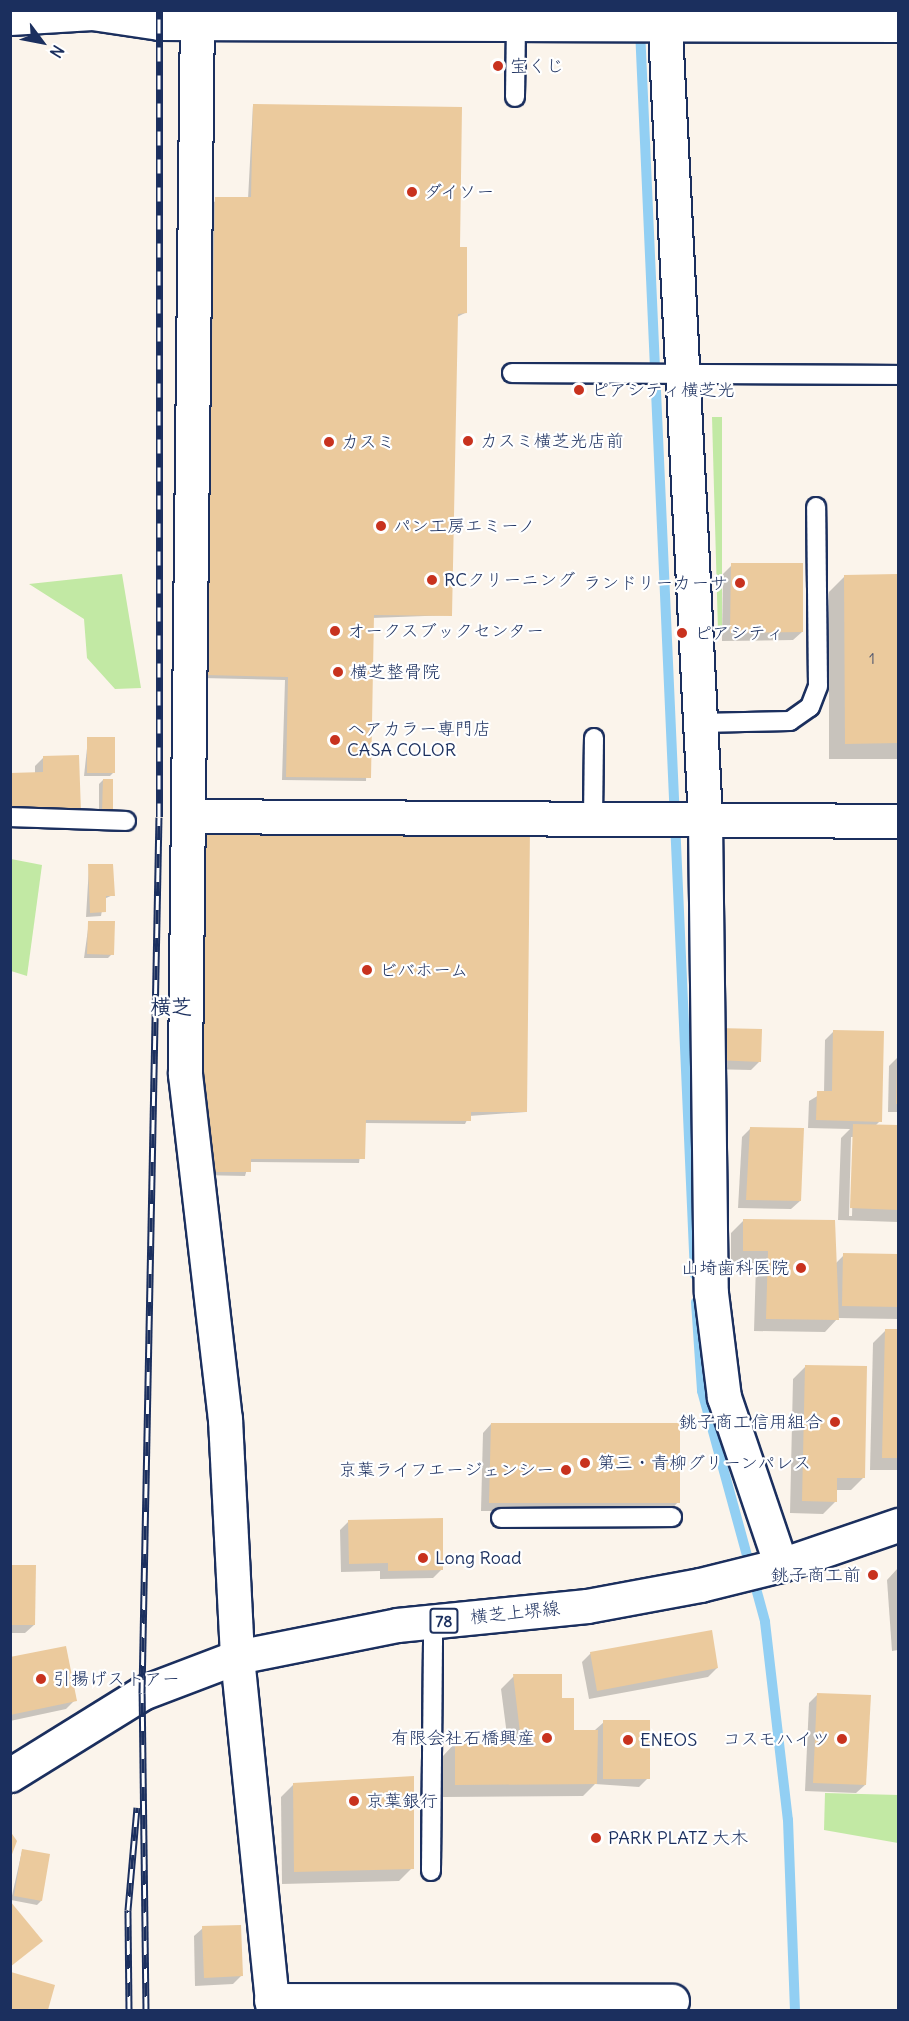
<!DOCTYPE html>
<meta charset="utf-8">
<style>
body{margin:0}
#map{position:relative;width:909px;height:2021px;overflow:hidden;background:#fbf4eb;font-family:Delius,"Klee One",sans-serif}
div>[style]{position:absolute}
[style*='--x']{left:calc(var(--x)*1px);top:calc(var(--y)*1px);width:calc(var(--w)*1px);rotate:calc(var(--a)*1deg)}
.green>*{inset:0;background:#c2e9a4}
.shadow>*{inset:0;background:#0003}
.stream>*{height:10px;margin:-5px;padding:0 5px;transform-origin:5px;border-radius:5px;background:#92cff3}
.building>*{inset:0;background:#ebca9d}
.roads{filter:drop-shadow(2px 0 #1b2f5e) drop-shadow(-2px 0 #1b2f5e) drop-shadow(0 2px #1b2f5e) drop-shadow(0 -2px #1b2f5e)}
.service>*{height:18px;margin:-9px;padding:0 9px;transform-origin:9px;border-radius:9px;background:#fff}
.minor>*{height:33px;margin:-16.5px;padding:0 16.5px;transform-origin:16.5px;border-radius:16.5px;background:#fff}
.primary>*{height:33px;margin:-16.5px;padding:0 16.5px;transform-origin:16.5px;border-radius:16.5px;background:#fff}
.rail>*{height:7px;margin-top:-3.5px;transform-origin:0;background:repeating-linear-gradient(90deg,#fff 0 14px,#1b2f5e 0 28px);box-sizing:border-box;border-block:2px solid #1b2f5e}
.dots>*{width:16px;height:16px;translate:-50% -50%;box-sizing:border-box;border:3px solid #fff;border-radius:50%}
span{translate:-50% -50%;white-space:nowrap;text-align:center;line-height:1.15;-webkit-text-stroke:4.5px #fff;paint-order:stroke}
.number-label{font-size:15px;color:#4f566e}
.number-label span{-webkit-text-stroke-width:0}
.shield-label span{padding:2px 4px;background:#fff;border:2px solid;border-radius:4px;-webkit-text-stroke-width:0}
.shield-label{font-size:16px;color:#1b2f5e;font-weight:700}
.poi-label{font-size:18px;color:#1b2f5e}
.left{translate:0 -50%;text-align:left}
.right{translate:-100% -50%;text-align:right}
.street-label{font-size:18px;color:#1b2f5e}
.quarter-label{font-size:21px;color:#1b2f5e;font-weight:700}
.frame{position:absolute;inset:0;border:12px solid #1b2f5e;pointer-events:none}
.north{position:absolute;left:12px;top:12px;width:60px;height:60px;-webkit-text-stroke:4px #fff;paint-order:stroke;rotate:122deg;font-size:16px;font-weight:700;line-height:24px;text-align:center;color:#1b2f5e}
.north::after{content:'';display:block;margin:auto;width:21px;height:27px;background:#1b2f5e;clip-path:polygon(50% 0,100% 100%,50% 72%,0 100%)}
</style>
<div id="map">
<div class="green">
<i style="clip-path:polygon(712px 417px,722px 417px,722px 631px,718px 631px)"></i>
<i style="clip-path:polygon(122px 574px,141px 688px,115px 689px,87px 658px,84px 619px,29px 584px)"></i>
<i style="clip-path:polygon(11px 859px,42px 865px,27px 976px,11px 971px)"></i>
<i style="clip-path:polygon(825px 1793px,898px 1795px,898px 1843px,824px 1830px)"></i>
</div>
<div class="shadow">
<i style="clip-path:polygon(253px 105px,465px 313px,457px 317px,451px 615px,372px 618px,366px 781px,282px 780px,285px 680px,202px 678px,211px 202px,248px 199px)"></i>
<i style="clip-path:polygon(732px 565px,802px 632px,793px 640px,722px 641px,723px 574px)"></i>
<i style="clip-path:polygon(845px 576px,898px 576px,898px 759px,829px 759px,829px 592px)"></i>
<i style="clip-path:polygon(88px 739px,114px 772px,110px 776px,84px 776px)"></i>
<i style="clip-path:polygon(77px 756px,35px 821px,35px 766px,44px 757px)"></i>
<i style="clip-path:polygon(103px 780px,111px 813px,99px 817px,99px 784px)"></i>
<i style="clip-path:polygon(207px 828px,526px 1112px,469px 1116px,465px 1124px,364px 1123px,359px 1163px,249px 1162px,245px 1176px,199px 1175px)"></i>
<i style="clip-path:polygon(89px 866px,113px 895px,104px 899px,101px 916px,86px 917px)"></i>
<i style="clip-path:polygon(89px 922px,112px 954px,108px 958px,84px 958px)"></i>
<i style="clip-path:polygon(717px 1030px,760px 1061px,751px 1070px,707px 1069px)"></i>
<i style="clip-path:polygon(evenodd,834px 1031px,880px 1121px,875px 1126px,898px 1127px,898px 1222px,838px 1220px,841px 1138px,850px 1129px,808px 1128px,809px 1101px,824px 1092px,825px 1040px,834px 1031px,851px 1137px,854px 1137px,852px 1216px,849px 1216px,851px 1137px)"></i>
<i style="clip-path:polygon(898px 1057px,898px 1112px,888px 1112px,889px 1066px)"></i>
<i style="clip-path:polygon(751px 1128px,800px 1201px,791px 1209px,738px 1208px,742px 1137px)"></i>
<i style="clip-path:polygon(744px 1220px,835px 1264px,844px 1255px,898px 1256px,898px 1319px,838px 1318px,825px 1332px,754px 1331px,756px 1263px,731px 1263px,731px 1233px)"></i>
<i style="clip-path:polygon(886px 1330px,898px 1331px,898px 1470px,870px 1470px,873px 1343px)"></i>
<i style="clip-path:polygon(806px 1366px,863px 1478px,851px 1490px,836px 1490px,835px 1502px,823px 1514px,790px 1513px,793px 1379px)"></i>
<i style="clip-path:polygon(491px 1424px,678px 1502px,670px 1511px,481px 1511px,483px 1433px)"></i>
<i style="clip-path:polygon(349px 1521px,442px 1569px,433px 1578px,380px 1579px,380px 1571px,341px 1572px,340px 1530px)"></i>
<i style="clip-path:polygon(10px 1566px,34px 1625px,25px 1633px,10px 1633px)"></i>
<i style="clip-path:polygon(898px 1568px,898px 1650px,892px 1651px,887px 1580px)"></i>
<i style="clip-path:polygon(591px 1653px,717px 1668px,708px 1677px,589px 1699px,582px 1662px)"></i>
<i style="clip-path:polygon(10px 1659px,75px 1700px,66px 1709px,10px 1721px)"></i>
<i style="clip-path:polygon(514px 1676px,572px 1732px,595px 1730px,604px 1722px,648px 1778px,639px 1787px,595px 1784px,583px 1796px,443px 1797px,443px 1756px,455px 1743px,508px 1743px,501px 1689px)"></i>
<i style="clip-path:polygon(818px 1694px,865px 1785px,856px 1793px,805px 1791px,809px 1703px)"></i>
<i style="clip-path:polygon(293px 1785px,412px 1868px,399px 1881px,282px 1884px,281px 1797px)"></i>
<i style="clip-path:polygon(22px 1851px,41px 1901px,37px 1905px,11px 1900px)"></i>
<i style="clip-path:polygon(203px 1928px,241px 1976px,233px 1984px,195px 1986px,194px 1936px)"></i>
<i style="clip-path:polygon(11px 1974px,53px 1986px,46px 2010px,10px 2010px)"></i>
</div>
<div class="stream">
<i style="--x:640;--y:29;--w:1247;--a:87.47"></i>
<i style="--x:696;--y:1302;--w:89;--a:86.1"></i>
<i style="--x:702;--y:1391;--w:239;--a:74.7"></i>
<i style="--x:765;--y:1622;--w:199;--a:83.4"></i>
<i style="--x:788;--y:1820;--w:190;--a:87.9"></i>
</div>
<div class="building">
<i style="clip-path:polygon(253px 104px,462px 107px,460px 247px,467px 247px,467px 313px,458px 314px,452px 616px,374px 615px,371px 778px,286px 777px,288px 677px,205px 675px,215px 197px,251px 197px)"></i>
<i style="clip-path:polygon(731px 563px,803px 563px,803px 632px,730px 633px)"></i>
<i style="clip-path:polygon(898px 574px,898px 743px,845px 744px,844px 575px)"></i>
<i style="clip-path:polygon(87px 737px,115px 737px,115px 773px,87px 773px)"></i>
<i style="clip-path:polygon(79px 755px,81px 812px,10px 808px,10px 773px,43px 772px,43px 756px)"></i>
<i style="clip-path:polygon(103px 779px,113px 779px,113px 813px,102px 813px)"></i>
<i style="clip-path:polygon(206px 826px,530px 829px,527px 1112px,471px 1112px,471px 1121px,366px 1120px,365px 1159px,251px 1159px,251px 1172px,202px 1172px)"></i>
<i style="clip-path:polygon(88px 864px,113px 864px,115px 896px,106px 896px,106px 912px,90px 913px)"></i>
<i style="clip-path:polygon(88px 921px,115px 921px,114px 955px,87px 954px)"></i>
<i style="clip-path:polygon(716px 1028px,762px 1029px,761px 1062px,715px 1060px)"></i>
<i style="clip-path:polygon(833px 1030px,884px 1031px,882px 1122px,816px 1120px,817px 1091px,832px 1091px)"></i>
<i style="clip-path:polygon(897px 1064px,898px 1064px,898px 1104px,896px 1104px)"></i>
<i style="clip-path:polygon(853px 1124px,898px 1125px,898px 1210px,850px 1208px)"></i>
<i style="clip-path:polygon(750px 1127px,804px 1128px,801px 1201px,746px 1200px)"></i>
<i style="clip-path:polygon(743px 1219px,835px 1220px,839px 1320px,766px 1319px,768px 1251px,743px 1251px)"></i>
<i style="clip-path:polygon(843px 1253px,898px 1254px,898px 1307px,842px 1306px)"></i>
<i style="clip-path:polygon(885px 1329px,898px 1329px,898px 1458px,882px 1458px)"></i>
<i style="clip-path:polygon(805px 1365px,867px 1366px,865px 1478px,837px 1478px,837px 1502px,802px 1501px)"></i>
<i style="clip-path:polygon(491px 1423px,680px 1423px,680px 1503px,489px 1503px)"></i>
<i style="clip-path:polygon(443px 1518px,443px 1570px,388px 1571px,388px 1563px,349px 1564px,348px 1520px)"></i>
<i style="clip-path:polygon(10px 1565px,36px 1565px,35px 1625px,10px 1625px)"></i>
<i style="clip-path:polygon(712px 1630px,718px 1668px,597px 1691px,590px 1652px)"></i>
<i style="clip-path:polygon(66px 1646px,77px 1701px,10px 1715px,10px 1657px)"></i>
<i style="clip-path:polygon(513px 1674px,562px 1674px,562px 1698px,574px 1698px,574px 1730px,598px 1730px,597px 1784px,455px 1785px,455px 1742px,521px 1741px)"></i>
<i style="clip-path:polygon(817px 1693px,871px 1695px,866px 1785px,813px 1783px)"></i>
<i style="clip-path:polygon(603px 1720px,650px 1720px,650px 1779px,603px 1779px)"></i>
<i style="clip-path:polygon(414px 1776px,414px 1869px,294px 1872px,293px 1783px)"></i>
<i style="clip-path:polygon(10px 1831px,17px 1841px,11px 1857px,10px 1857px)"></i>
<i style="clip-path:polygon(22px 1849px,50px 1854px,42px 1901px,14px 1896px)"></i>
<i style="clip-path:polygon(10px 1901px,43px 1941px,10px 1967px)"></i>
<i style="clip-path:polygon(241px 1925px,243px 1976px,204px 1978px,202px 1926px)"></i>
<i style="clip-path:polygon(11px 1972px,55px 1985px,48px 2010px,10px 2010px)"></i>
</div>
<div class="roads">
<div class="service">
<i style="--x:515;--y:97;--w:75;--a:-89.2"></i>
<i style="--x:512;--y:373;--w:386;--a:0.3"></i>
<i style="--x:700;--y:723;--w:90;--a:-1.3"></i>
<i style="--x:790;--y:721;--w:24;--a:-35"></i>
<i style="--x:810;--y:707;--w:22;--a:-69"></i>
<i style="--x:818;--y:686;--w:179;--a:-90.6"></i>
<i style="--x:10;--y:817;--w:116;--a:2"></i>
<i style="--x:593;--y:819;--w:81;--a:-89.3"></i>
<i style="--x:501;--y:1518;--w:171;--a:-0.3"></i>
<i style="--x:431;--y:1871;--w:249;--a:-89.5"></i>
</div>
<div class="minor">
<i style="--x:197;--y:10;--w:1064;--a:90.65"></i>
<i style="--x:185;--y:1074;--w:347;--a:83.4"></i>
<i style="--x:225;--y:1419;--w:238;--a:87.1"></i>
<i style="--x:237;--y:1657;--w:355;--a:84.2"></i>
<i style="--x:664;--y:10;--w:811;--a:87.1"></i>
<i style="--x:705;--y:820;--w:473;--a:89.3"></i>
<i style="--x:711;--y:1293;--w:105;--a:82.9"></i>
<i style="--x:724;--y:1397;--w:177;--a:71.3"></i>
<i style="--x:10;--y:18;--w:82;--a:-3.5"></i>
<i style="--x:92;--y:13;--w:68;--a:8.5"></i>
<i style="--x:159;--y:23;--w:739;--a:0.16"></i>
<i style="--x:188;--y:816;--w:710;--a:0.4"></i>
<i style="--x:271;--y:2000;--w:401;--a:0.1"></i>
</div>
<div class="primary">
<i style="--x:10;--y:1775;--w:155;--a:-31.8"></i>
<i style="--x:142;--y:1693;--w:102;--a:-20.8"></i>
<i style="--x:237;--y:1657;--w:163;--a:-11.3"></i>
<i style="--x:397;--y:1625;--w:191;--a:-5.7"></i>
<i style="--x:587;--y:1606;--w:115;--a:-10.5"></i>
<i style="--x:700;--y:1585;--w:83;--a:-13.9"></i>
<i style="--x:781;--y:1565;--w:124;--a:-18.9"></i>
</div>
</div>
<div class="rail">
<i style="--x:129;--y:2010;--w:100;--a:-90.6"></i>
<i style="--x:128;--y:1910;--w:103;--a:-85"></i>
<i style="--x:146;--y:2010;--w:317;--a:-90.7"></i>
<i style="--x:142;--y:1693;--w:876;--a:-88.89"></i>
<i style="--x:159;--y:817;--w:807;--a:-90"></i>
</div>
<div class="dots">
<i style="left:498px;top:66px;background:#c8321e"></i>
<i style="left:412px;top:192px;background:#c8321e"></i>
<i style="left:579px;top:390px;background:#c8321e"></i>
<i style="left:468px;top:441px;background:#c8321e"></i>
<i style="left:329px;top:442px;background:#c8321e"></i>
<i style="left:381px;top:526px;background:#c8321e"></i>
<i style="left:432px;top:580px;background:#c8321e"></i>
<i style="left:740px;top:583px;background:#c8321e"></i>
<i style="left:335px;top:631px;background:#c8321e"></i>
<i style="left:682px;top:633px;background:#c8321e"></i>
<i style="left:338px;top:672px;background:#c8321e"></i>
<i style="left:335px;top:740px;background:#c8321e"></i>
<i style="left:367px;top:970px;background:#c8321e"></i>
<i style="left:801px;top:1268px;background:#c8321e"></i>
<i style="left:835px;top:1422px;background:#c8321e"></i>
<i style="left:585px;top:1463px;background:#c8321e"></i>
<i style="left:566px;top:1470px;background:#c8321e"></i>
<i style="left:423px;top:1558px;background:#c8321e"></i>
<i style="left:873px;top:1575px;background:#c8321e"></i>
<i style="left:41px;top:1679px;background:#c8321e"></i>
<i style="left:547px;top:1738px;background:#c8321e"></i>
<i style="left:842px;top:1739px;background:#c8321e"></i>
<i style="left:628px;top:1740px;background:#c8321e"></i>
<i style="left:354px;top:1801px;background:#c8321e"></i>
<i style="left:596px;top:1838px;background:#c8321e"></i>
</div>
<div class="number-label">
<span style="left:872px;top:659px">1</span>
</div>
<div class="shield-label">
<span style="left:444px;top:1621px">78</span>
</div>
<div class="poi-label">
<span class="left" style="left:510px;top:66px">宝くじ</span>
<span class="left" style="left:424px;top:192px">ダイソー</span>
<span class="left" style="left:591px;top:390px">ピアシティ横芝光</span>
<span class="left" style="left:480px;top:441px">カスミ横芝光店前</span>
<span class="left" style="left:341px;top:442px">カスミ</span>
<span class="left" style="left:393px;top:526px">パン工房エミーノ</span>
<span class="left" style="left:444px;top:580px">RCクリーニング</span>
<span class="right" style="left:728px;top:583px">ランドリーカーサ</span>
<span class="left" style="left:347px;top:631px">オークスブックセンター</span>
<span class="left" style="left:694px;top:633px">ピアシティ</span>
<span class="left" style="left:350px;top:672px">横芝整骨院</span>
<span class="left" style="left:347px;top:740px">ヘアカラー専門店<br>CASA COLOR</span>
<span class="left" style="left:379px;top:970px">ビバホーム</span>
<span class="right" style="left:789px;top:1268px">山埼歯科医院</span>
<span class="right" style="left:823px;top:1422px">銚子商工信用組合</span>
<span class="left" style="left:597px;top:1463px">第三・青柳グリーンパレス</span>
<span class="right" style="left:554px;top:1470px">京葉ライフエージェンシー</span>
<span class="left" style="left:435px;top:1558px">Long Road</span>
<span class="right" style="left:861px;top:1575px">銚子商工前</span>
<span class="left" style="left:53px;top:1679px">引揚げストアー</span>
<span class="right" style="left:535px;top:1738px">有限会社石橋興産</span>
<span class="right" style="left:830px;top:1739px">コスモハイツ</span>
<span class="left" style="left:640px;top:1740px">ENEOS</span>
<span class="left" style="left:366px;top:1801px">京葉銀行</span>
<span class="left" style="left:608px;top:1838px">PARK PLATZ 大木</span>
</div>
<div class="street-label">
<span style="left:515px;top:1613px;rotate:-6deg">横芝上堺線</span>
</div>
<div class="quarter-label">
<span style="left:171px;top:1007px">横芝</span>
</div>
<div class="frame"></div>
<div class="north">N</div>
</div>
